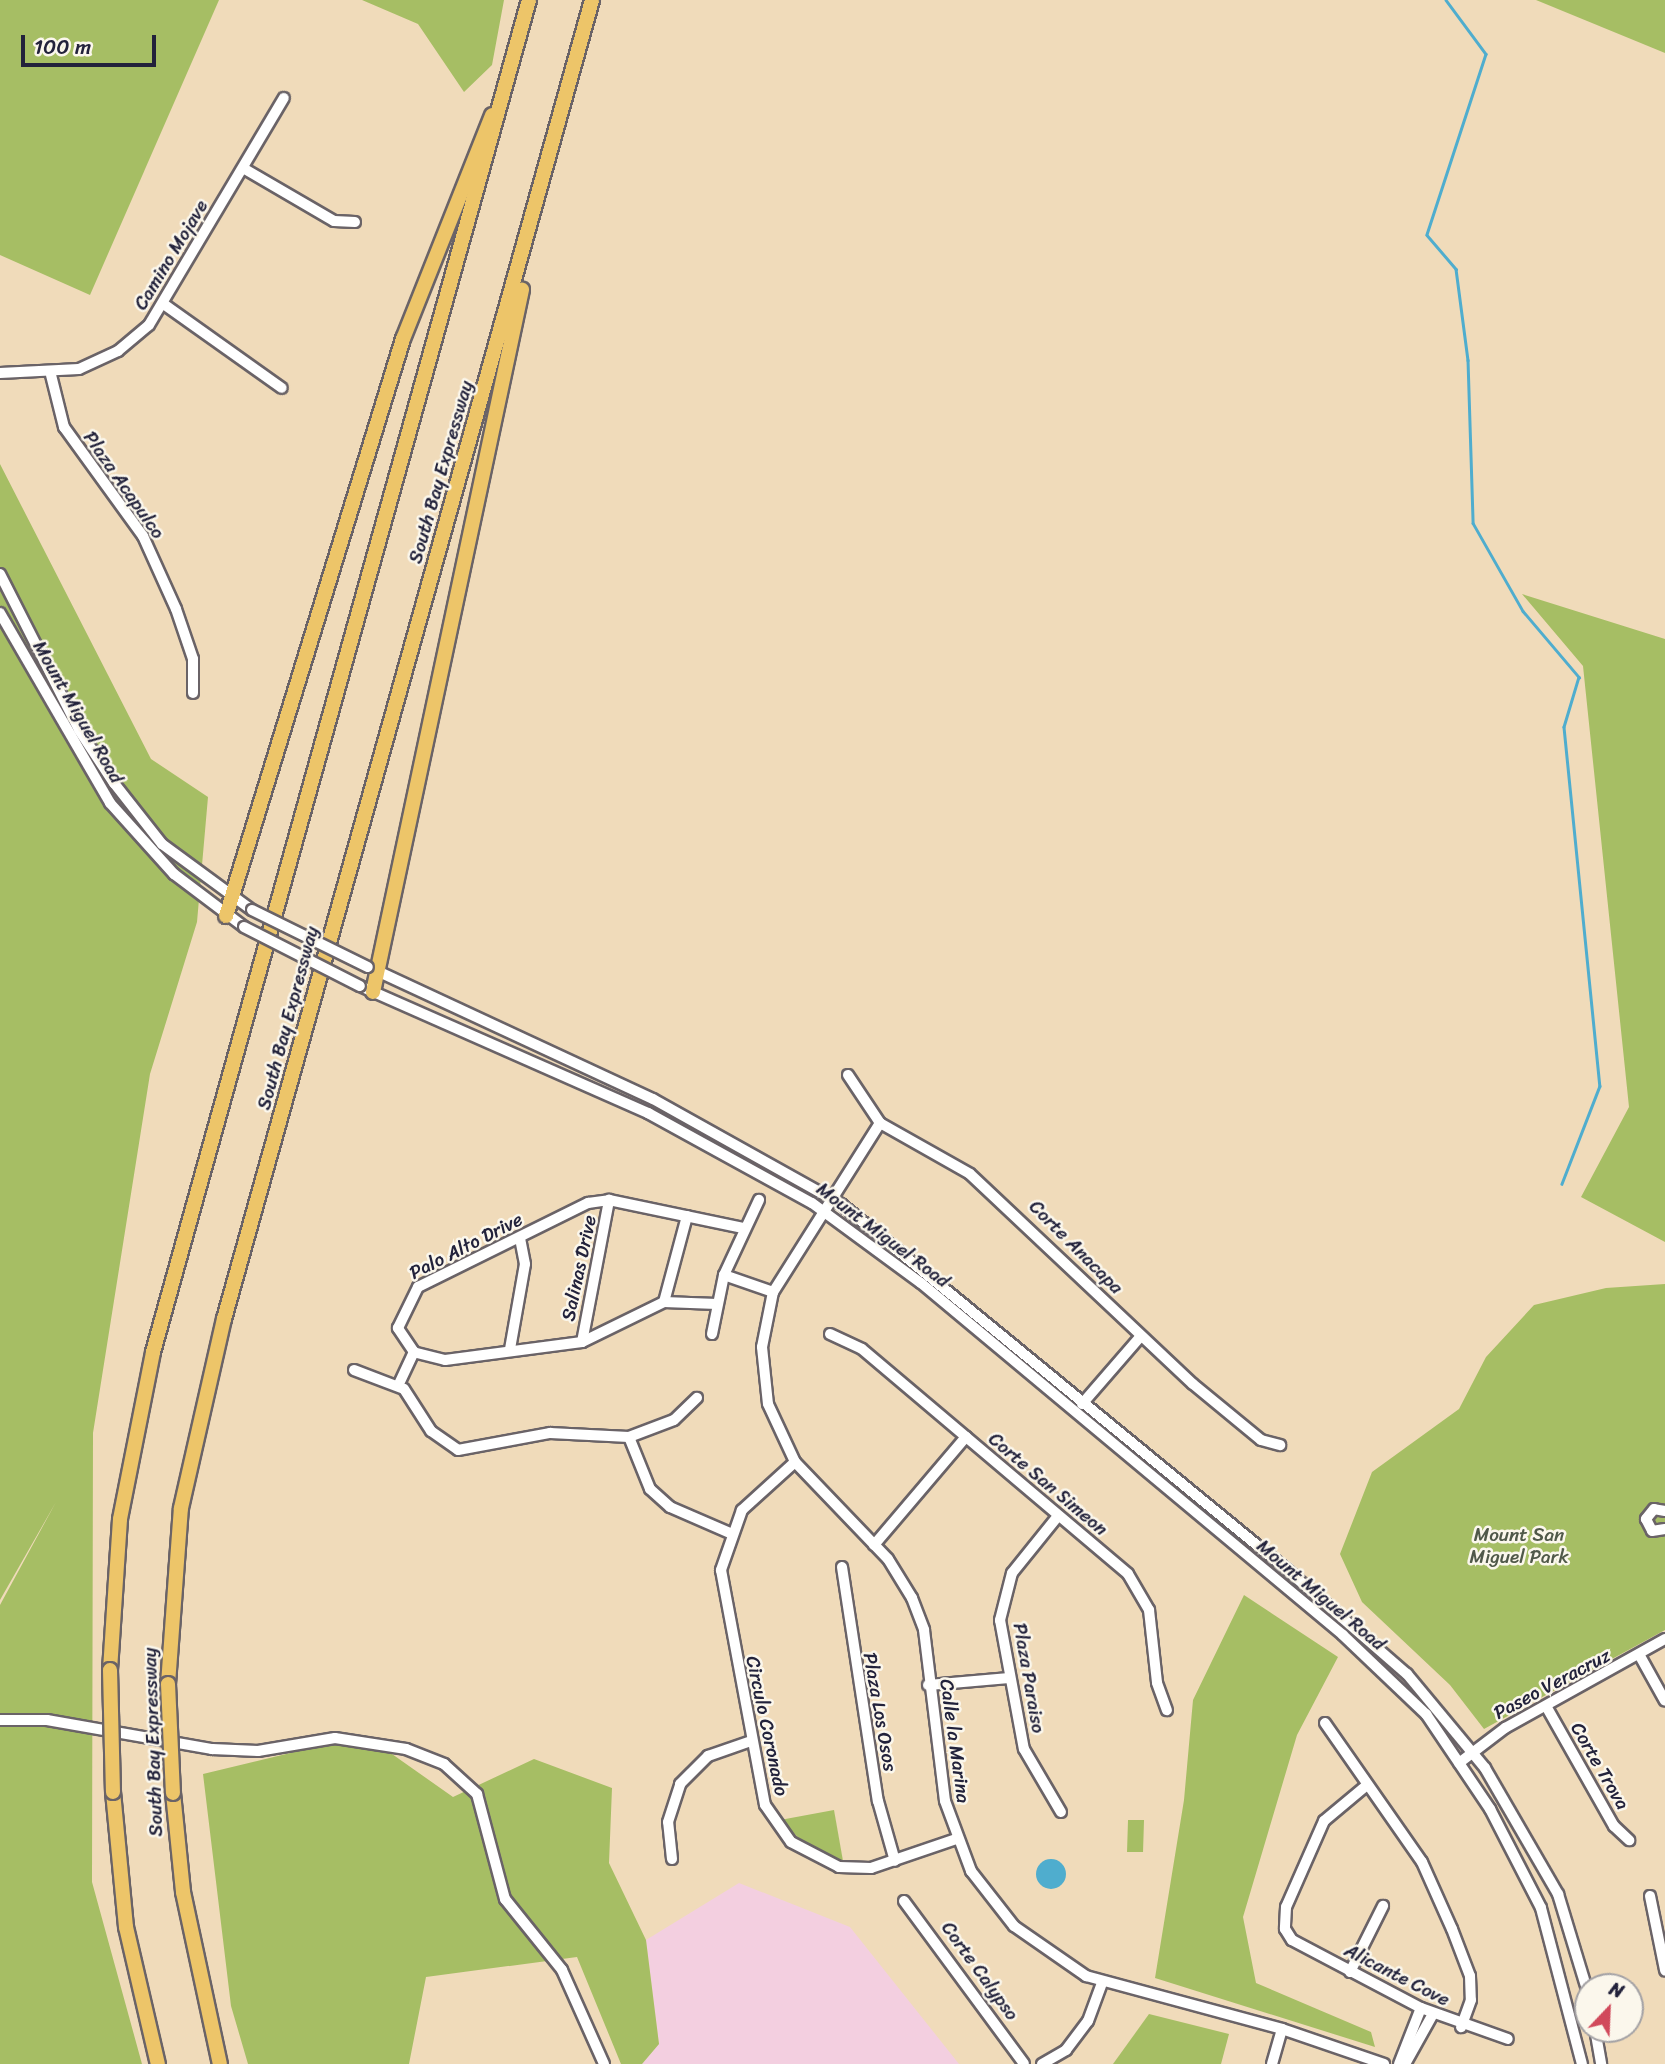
<!DOCTYPE html>
<style>
body{margin:0}
#map{position:relative;width:1665px;height:2064px;overflow:hidden;background:#f0dbba;font-family:Sriracha,sans-serif}
div>[style]{position:absolute}
[style*='--x']{left:calc(var(--x)*1px);top:calc(var(--y)*1px);width:calc(var(--w)*1px);rotate:calc(var(--a)*1deg)}
.built>*{inset:0;background:#f3cfe0}
.green>*{inset:0;background:#a6be64}
.water>*{inset:0;background:#4fadce}
.round{border-radius:50%}
.stream>*{height:2.5px;margin:-1.25px;padding:0 1.25px;transform-origin:1.25px;border-radius:1.25px;background:#4fadce}
.roads{filter:drop-shadow(2px 0 #6a6367) drop-shadow(-2px 0 #6a6367) drop-shadow(0 2px #6a6367) drop-shadow(0 -2px #6a6367)}
.minor>*{height:10px;margin:-5px;padding:0 5px;transform-origin:5px;border-radius:5px;background:#fff}
.highway>*{height:14px;margin:-7px;padding:0 7px;transform-origin:7px;border-radius:7px;background:#edc569}
.bridges{filter:drop-shadow(2px 0 #6a6367) drop-shadow(-2px 0 #6a6367) drop-shadow(0 2px #6a6367) drop-shadow(0 -2px #6a6367)}
.minor-bridge>*{height:10px;margin:-5px;padding:0 5px;transform-origin:5px;border-radius:5px;background:#fff}
.highway-bridge>*{height:14px;margin:-7px;padding:0 7px;transform-origin:7px;border-radius:7px;background:#edc569}
span{translate:-50% -50%;white-space:nowrap;text-align:center;line-height:1.15;-webkit-text-stroke:5px #fbf7ec;paint-order:stroke}
.street-label{font-size:19px;color:#22223b}
.park-label{font-size:19px;color:#505949}
.north{position:absolute;left:1574px;top:1973px;width:70px;height:70px;box-sizing:border-box;background:#fbf7ec;border:2px solid #a4a2a5;border-radius:50%;rotate:23deg;font-size:19px;font-weight:700;line-height:28px;text-align:center;color:#22223b}
.north::after{content:'';display:block;margin:auto;width:24px;height:32px;background:#d1495b;clip-path:polygon(50% 0,100% 100%,50% 72%,0 100%)}
.scale{position:absolute;left:21px;top:35px;width:135px;height:32px;box-sizing:border-box;border:4px solid #22223b;border-top:0;padding-left:9px;font-size:21px;line-height:24px;white-space:nowrap;color:#22223b;-webkit-text-stroke:5px #fbf7ec;paint-order:stroke}
</style>
<div id="map">
<div class="built">
<i style="clip-path:polygon(739px 1883px,850px 1927px,959px 2064px,642px 2064px,659px 2044px,646px 1940px)"></i>
</div>
<div class="green">
<i style="clip-path:polygon(0 0,219px 0,90px 295px,0 255px)"></i>
<i style="clip-path:polygon(362px 0,504px 0,492px 65px,464px 92px,418px 24px)"></i>
<i style="clip-path:polygon(1536px 0,1665px 0,1665px 53px)"></i>
<i style="clip-path:polygon(0 464px,151px 759px,208px 797px,197px 922px,150px 1074px,93px 1433px,92px 1882px,142px 2064px,0 2064px,0 1605px,56px 1502px,0 1600px)"></i>
<i style="clip-path:polygon(1522px 594px,1665px 639px,1665px 1242px,1581px 1197px,1629px 1107px,1583px 666px)"></i>
<i style="clip-path:polygon(1665px 1284px,1665px 1630px,1484px 1729px,1450px 1685px,1362px 1602px,1340px 1554px,1372px 1472px,1459px 1409px,1486px 1357px,1534px 1305px,1606px 1288px)"></i>
<i style="clip-path:polygon(1244px 1595px,1338px 1657px,1297px 1735px,1243px 1917px,1256px 1983px,1371px 2032px,1375px 2047px,1155px 1978px,1184px 1800px,1193px 1700px)"></i>
<i style="clip-path:polygon(365px 1735px,453px 1797px,534px 1759px,612px 1788px,609px 1863px,646px 1940px,659px 2044px,642px 2064px,621px 2064px,577px 1957px,426px 1977px,409px 2064px,248px 2064px,231px 2006px,203px 1774px)"></i>
<i style="clip-path:polygon(834px 1810px,843px 1861px,812px 1851px,780px 1820px)"></i>
<i style="clip-path:polygon(1128px 1820px,1144px 1820px,1143px 1852px,1127px 1852px)"></i>
<i style="clip-path:polygon(1149px 2014px,1229px 2034px,1221px 2064px,1113px 2064px)"></i>
</div>
<div class="water">
<i class="round" style="left:1036px;top:1859px;width:30px;height:30px"></i>
</div>
<div class="stream">
<i style="--x:1446;--y:0;--w:67;--a:53.5"></i>
<i style="--x:1486;--y:54;--w:190;--a:108.1"></i>
<i style="--x:1427;--y:235;--w:45;--a:49.5"></i>
<i style="--x:1456;--y:269;--w:92;--a:82.5"></i>
<i style="--x:1468;--y:360;--w:163;--a:88.2"></i>
<i style="--x:1473;--y:523;--w:101;--a:60.4"></i>
<i style="--x:1523;--y:611;--w:87;--a:49.7"></i>
<i style="--x:1579;--y:677;--w:52;--a:106.7"></i>
<i style="--x:1564;--y:727;--w:361;--a:84.3"></i>
<i style="--x:1600;--y:1086;--w:105;--a:111.2"></i>
</div>
<div class="roads">
<div class="minor">
<i style="--x:243;--y:168;--w:105;--a:30.2"></i>
<i style="--x:334;--y:221;--w:21;--a:3"></i>
<i style="--x:165;--y:305;--w:143;--a:35.4"></i>
<i style="--x:0;--y:373;--w:79;--a:-2.9"></i>
<i style="--x:79;--y:369;--w:43;--a:-24.8"></i>
<i style="--x:118;--y:351;--w:40;--a:-40"></i>
<i style="--x:149;--y:325;--w:264;--a:-59.3"></i>
<i style="--x:51;--y:375;--w:54;--a:76"></i>
<i style="--x:64;--y:427;--w:135;--a:54.1"></i>
<i style="--x:143;--y:536;--w:80;--a:65.7"></i>
<i style="--x:176;--y:609;--w:53;--a:71.2"></i>
<i style="--x:193;--y:659;--w:34;--a:90"></i>
<i style="--x:0;--y:574;--w:175;--a:63.1"></i>
<i style="--x:79;--y:730;--w:64;--a:56.6"></i>
<i style="--x:114;--y:783;--w:78;--a:51.8"></i>
<i style="--x:162;--y:844;--w:112;--a:36.3"></i>
<i style="--x:0;--y:613;--w:220;--a:59.9"></i>
<i style="--x:110;--y:803;--w:96;--a:48"></i>
<i style="--x:174;--y:874;--w:88;--a:37.1"></i>
<i style="--x:375;--y:970;--w:306;--a:24.9"></i>
<i style="--x:653;--y:1099;--w:215;--a:29.2"></i>
<i style="--x:841;--y:1204;--w:576;--a:39.36"></i>
<i style="--x:1286;--y:1569;--w:160;--a:41"></i>
<i style="--x:1407;--y:1674;--w:122;--a:50.3"></i>
<i style="--x:1485;--y:1768;--w:146;--a:59.9"></i>
<i style="--x:1558;--y:1894;--w:103;--a:73.1"></i>
<i style="--x:360;--y:986;--w:315;--a:23.8"></i>
<i style="--x:648;--y:1113;--w:187;--a:28.8"></i>
<i style="--x:812;--y:1203;--w:135;--a:36.3"></i>
<i style="--x:921;--y:1283;--w:550;--a:39.83"></i>
<i style="--x:1343;--y:1635;--w:115;--a:43.6"></i>
<i style="--x:1426;--y:1714;--w:115;--a:56"></i>
<i style="--x:1490;--y:1809;--w:111;--a:62.7"></i>
<i style="--x:1541;--y:1908;--w:161;--a:75.3"></i>
<i style="--x:848;--y:1075;--w:58;--a:56.3"></i>
<i style="--x:880;--y:1123;--w:103;--a:29.5"></i>
<i style="--x:970;--y:1174;--w:306;--a:43.3"></i>
<i style="--x:1193;--y:1384;--w:88;--a:39.5"></i>
<i style="--x:1261;--y:1440;--w:20;--a:15"></i>
<i style="--x:880;--y:1123;--w:200;--a:122.3"></i>
<i style="--x:773;--y:1292;--w:56;--a:101.3"></i>
<i style="--x:762;--y:1347;--w:57;--a:84"></i>
<i style="--x:768;--y:1404;--w:64;--a:65"></i>
<i style="--x:795;--y:1462;--w:134;--a:46.2"></i>
<i style="--x:888;--y:1559;--w:46;--a:58.4"></i>
<i style="--x:912;--y:1598;--w:34;--a:69"></i>
<i style="--x:924;--y:1630;--w:172;--a:83"></i>
<i style="--x:945;--y:1801;--w:75;--a:69.6"></i>
<i style="--x:971;--y:1871;--w:70;--a:52"></i>
<i style="--x:1014;--y:1926;--w:88;--a:34.8"></i>
<i style="--x:1086;--y:1976;--w:203;--a:15.1"></i>
<i style="--x:1282;--y:2029;--w:108;--a:18.9"></i>
<i style="--x:724;--y:1275;--w:52;--a:19.1"></i>
<i style="--x:664;--y:1302;--w:89;--a:-75"></i>
<i style="--x:717;--y:1304;--w:53;--a:-177.8"></i>
<i style="--x:664;--y:1302;--w:91;--a:154"></i>
<i style="--x:582;--y:1342;--w:138;--a:172.5"></i>
<i style="--x:445;--y:1360;--w:32;--a:-166"></i>
<i style="--x:414;--y:1352;--w:29;--a:-124"></i>
<i style="--x:398;--y:1328;--w:46;--a:-64"></i>
<i style="--x:418;--y:1287;--w:190;--a:-26.3"></i>
<i style="--x:588;--y:1203;--w:21;--a:-8"></i>
<i style="--x:609;--y:1200;--w:137;--a:11.8"></i>
<i style="--x:712;--y:1334;--w:60;--a:-78.5"></i>
<i style="--x:724;--y:1275;--w:83;--a:-65"></i>
<i style="--x:830;--y:1334;--w:35;--a:25"></i>
<i style="--x:862;--y:1349;--w:348;--a:40.2"></i>
<i style="--x:1128;--y:1574;--w:42;--a:59.7"></i>
<i style="--x:1149;--y:1610;--w:73;--a:83.7"></i>
<i style="--x:1157;--y:1683;--w:29;--a:70"></i>
<i style="--x:582;--y:1342;--w:145;--a:-79.2"></i>
<i style="--x:510;--y:1349;--w:86;--a:-80"></i>
<i style="--x:525;--y:1264;--w:25;--a:-101"></i>
<i style="--x:354;--y:1370;--w:53;--a:20.8"></i>
<i style="--x:404;--y:1389;--w:50;--a:57.3"></i>
<i style="--x:431;--y:1431;--w:33;--a:35"></i>
<i style="--x:458;--y:1450;--w:94;--a:-10.5"></i>
<i style="--x:550;--y:1433;--w:79;--a:2.9"></i>
<i style="--x:629;--y:1437;--w:48;--a:-20.7"></i>
<i style="--x:674;--y:1420;--w:32;--a:-44"></i>
<i style="--x:398;--y:1386;--w:38;--a:-65"></i>
<i style="--x:1082;--y:1404;--w:90;--a:-49.1"></i>
<i style="--x:629;--y:1437;--w:56;--a:68"></i>
<i style="--x:650;--y:1489;--w:27;--a:42"></i>
<i style="--x:670;--y:1507;--w:65;--a:23.4"></i>
<i style="--x:795;--y:1462;--w:72;--a:137.8"></i>
<i style="--x:742;--y:1510;--w:64;--a:109.3"></i>
<i style="--x:721;--y:1570;--w:239;--a:79.4"></i>
<i style="--x:765;--y:1805;--w:45;--a:54.9"></i>
<i style="--x:791;--y:1842;--w:54;--a:27.5"></i>
<i style="--x:839;--y:1867;--w:32;--a:2"></i>
<i style="--x:871;--y:1868;--w:90;--a:-18.8"></i>
<i style="--x:1665;--y:1511;--w:11;--a:-170"></i>
<i style="--x:1654;--y:1509;--w:13;--a:129"></i>
<i style="--x:1646;--y:1519;--w:13;--a:63"></i>
<i style="--x:1652;--y:1531;--w:13;--a:-9"></i>
<i style="--x:1058;--y:1516;--w:73;--a:128.9"></i>
<i style="--x:1012;--y:1573;--w:49;--a:104.3"></i>
<i style="--x:1000;--y:1620;--w:131;--a:79.5"></i>
<i style="--x:1024;--y:1749;--w:73;--a:59.6"></i>
<i style="--x:874;--y:1545;--w:142;--a:-49.6"></i>
<i style="--x:842;--y:1567;--w:237;--a:81.3"></i>
<i style="--x:878;--y:1801;--w:62;--a:74.2"></i>
<i style="--x:1640;--y:1656;--w:51;--a:60.9"></i>
<i style="--x:928;--y:1685;--w:82;--a:-4.9"></i>
<i style="--x:1546;--y:1706;--w:138;--a:60.5"></i>
<i style="--x:1614;--y:1826;--w:21;--a:43"></i>
<i style="--x:0;--y:1720;--w:47;--a:0"></i>
<i style="--x:47;--y:1720;--w:168;--a:10"></i>
<i style="--x:212;--y:1749;--w:46;--a:2.5"></i>
<i style="--x:258;--y:1751;--w:78;--a:-9.6"></i>
<i style="--x:335;--y:1738;--w:72;--a:8.8"></i>
<i style="--x:406;--y:1749;--w:41;--a:21.5"></i>
<i style="--x:444;--y:1764;--w:45;--a:42.3"></i>
<i style="--x:477;--y:1794;--w:109;--a:75.1"></i>
<i style="--x:505;--y:1899;--w:91;--a:51.2"></i>
<i style="--x:562;--y:1970;--w:103;--a:65.9"></i>
<i style="--x:1325;--y:1723;--w:169;--a:55.1"></i>
<i style="--x:1422;--y:1862;--w:73;--a:65.9"></i>
<i style="--x:1452;--y:1929;--w:50;--a:69"></i>
<i style="--x:1470;--y:1976;--w:24;--a:88"></i>
<i style="--x:1471;--y:2000;--w:29;--a:110"></i>
<i style="--x:1459;--y:1763;--w:58;--a:-37.3"></i>
<i style="--x:1505;--y:1728;--w:183;--a:-29.1"></i>
<i style="--x:1367;--y:1785;--w:56;--a:140.1"></i>
<i style="--x:1324;--y:1821;--w:94;--a:113.8"></i>
<i style="--x:1286;--y:1907;--w:22;--a:93"></i>
<i style="--x:1285;--y:1929;--w:13;--a:58"></i>
<i style="--x:1292;--y:1940;--w:146;--a:27.8"></i>
<i style="--x:1421;--y:2008;--w:92;--a:19.6"></i>
<i style="--x:672;--y:1859;--w:37;--a:-96"></i>
<i style="--x:668;--y:1822;--w:40;--a:-72"></i>
<i style="--x:680;--y:1784;--w:40;--a:-45"></i>
<i style="--x:708;--y:1756;--w:46;--a:-19.2"></i>
<i style="--x:1650;--y:1896;--w:76;--a:78.5"></i>
<i style="--x:904;--y:1901;--w:202;--a:53.6"></i>
<i style="--x:1350;--y:1972;--w:74;--a:-63.4"></i>
<i style="--x:1595;--y:2029;--w:36;--a:80"></i>
<i style="--x:1042;--y:2064;--w:28;--a:-30"></i>
<i style="--x:1066;--y:2050;--w:36;--a:-53"></i>
<i style="--x:1088;--y:2021;--w:40;--a:-69.8"></i>
<i style="--x:1272;--y:2064;--w:36;--a:-74"></i>
<i style="--x:1399;--y:2064;--w:60;--a:-68.6"></i>
<i style="--x:1405;--y:2064;--w:57;--a:-60.8"></i>
</div>
<div class="highway">
<i style="--x:226;--y:916;--w:604;--a:-72.95"></i>
<i style="--x:403;--y:339;--w:241;--a:-68.3"></i>
<i style="--x:373;--y:992;--w:718;--a:-78.02"></i>
<i style="--x:110;--y:1670;--w:151;--a:-86.2"></i>
<i style="--x:120;--y:1519;--w:170;--a:-78.8"></i>
<i style="--x:153;--y:1352;--w:1403;--a:-74.46"></i>
<i style="--x:168;--y:1684;--w:176;--a:-85.8"></i>
<i style="--x:181;--y:1508;--w:194;--a:-77.2"></i>
<i style="--x:224;--y:1319;--w:1369;--a:-74.41"></i>
<i style="--x:113;--y:1792;--w:136;--a:84.5"></i>
<i style="--x:126;--y:1927;--w:141;--a:76.9"></i>
<i style="--x:173;--y:1793;--w:100;--a:84.2"></i>
<i style="--x:183;--y:1892;--w:176;--a:77.9"></i>
</div>
</div>
<div class="bridges">
<div class="minor-bridge">
<i style="--x:252;--y:910;--w:129;--a:26.2"></i>
<i style="--x:244;--y:927;--w:130;--a:27"></i>
</div>
<div class="highway-bridge">
<i style="--x:110;--y:1670;--w:122;--a:88.6"></i>
<i style="--x:168;--y:1684;--w:109;--a:87.4"></i>
</div>
</div>
<div class="street-label">
<span style="left:171px;top:255px;rotate:-59deg">Camino Mojave</span>
<span style="left:441px;top:472px;rotate:-74deg">South Bay Expressway</span>
<span style="left:124px;top:485px;rotate:55deg">Plaza Acapulco</span>
<span style="left:78px;top:712px;rotate:60deg">Mount Miguel Road</span>
<span style="left:288px;top:1018px;rotate:-75deg">South Bay Expressway</span>
<span style="left:883px;top:1235px;rotate:37deg">Mount Miguel Road</span>
<span style="left:466px;top:1246px;rotate:-27deg">Palo Alto Drive</span>
<span style="left:1076px;top:1247px;rotate:45deg">Corte Anacapa</span>
<span style="left:579px;top:1268px;rotate:-78deg">Salinas Drive</span>
<span style="left:1048px;top:1484px;rotate:40deg">Corte San Simeon</span>
<span style="left:1321px;top:1595px;rotate:40deg">Mount Miguel Road</span>
<span style="left:1029px;top:1678px;rotate:80deg">Plaza Paraiso</span>
<span style="left:1552px;top:1684px;rotate:-28deg">Paseo Veracruz</span>
<span style="left:880px;top:1712px;rotate:80deg">Plaza Los Osos</span>
<span style="left:767px;top:1726px;rotate:78deg">Circulo Coronado</span>
<span style="left:955px;top:1741px;rotate:82deg">Calle la Marina</span>
<span style="left:153px;top:1742px;rotate:-92deg">South Bay Expressway</span>
<span style="left:1600px;top:1766px;rotate:60deg">Corte Trova</span>
<span style="left:980px;top:1971px;rotate:54deg">Corte Calypso</span>
<span style="left:1397px;top:1975px;rotate:27deg">Alicante Cove</span>
</div>
<div class="park-label">
<span style="left:1519px;top:1546px">Mount San<br>Miguel Park</span>
</div>
<div class="north">N</div>
<div class="scale">100 m</div>
</div>
